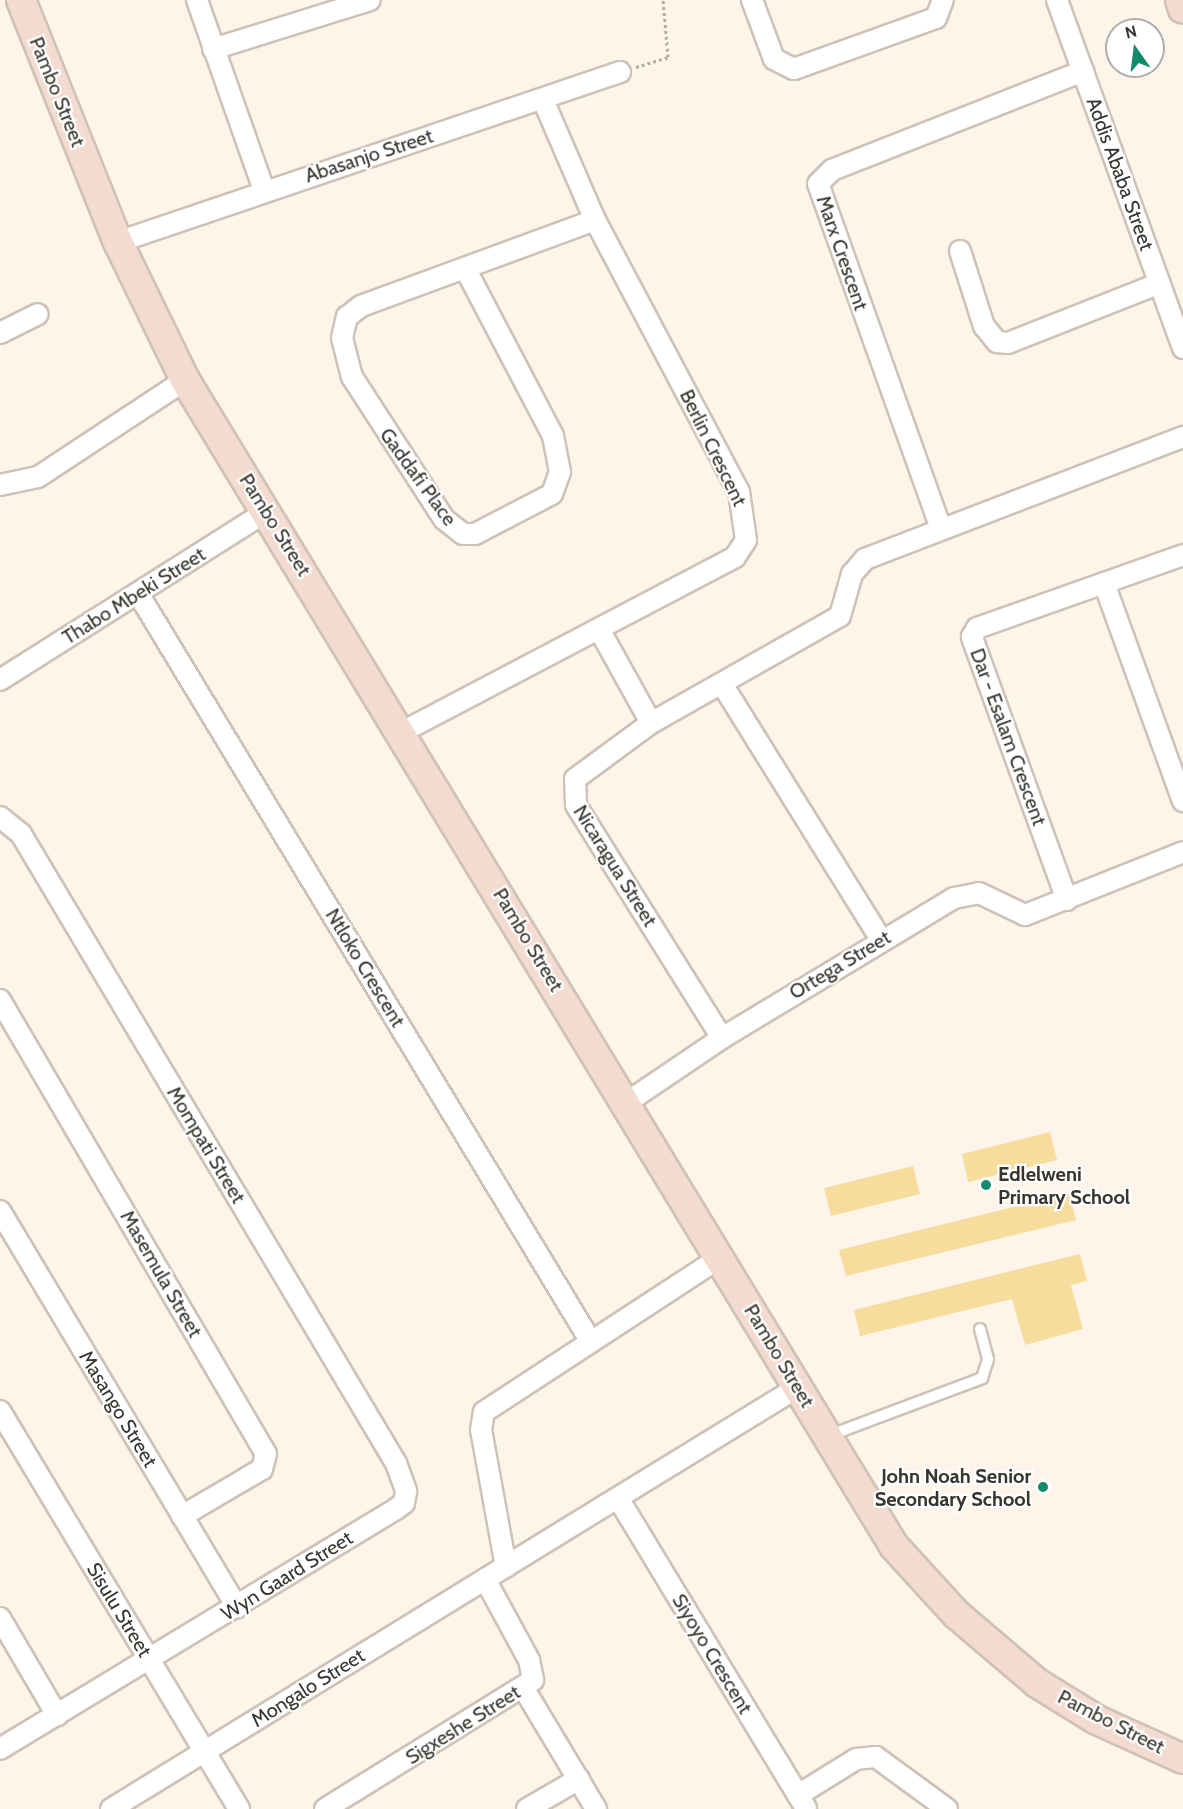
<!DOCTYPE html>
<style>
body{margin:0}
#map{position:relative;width:1183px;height:1809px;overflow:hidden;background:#fef4ea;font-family:Cabin,sans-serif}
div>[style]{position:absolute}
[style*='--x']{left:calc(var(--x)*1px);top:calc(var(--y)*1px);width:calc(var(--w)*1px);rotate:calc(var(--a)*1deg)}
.building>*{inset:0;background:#f6dd9d}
.path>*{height:3px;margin-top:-1.5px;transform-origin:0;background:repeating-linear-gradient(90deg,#b5ada5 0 3px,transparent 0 6px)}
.roads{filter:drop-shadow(2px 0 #cec2b6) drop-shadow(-2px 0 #cec2b6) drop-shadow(0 2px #cec2b6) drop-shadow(0 -2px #cec2b6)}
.lane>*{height:10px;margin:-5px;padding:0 5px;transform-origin:5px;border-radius:5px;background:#fff}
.street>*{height:20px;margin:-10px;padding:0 10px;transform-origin:10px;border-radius:10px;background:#fff}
.secondary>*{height:28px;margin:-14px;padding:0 14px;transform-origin:14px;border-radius:14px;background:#f4dbcf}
.dots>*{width:16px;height:16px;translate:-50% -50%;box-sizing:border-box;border:3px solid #fff;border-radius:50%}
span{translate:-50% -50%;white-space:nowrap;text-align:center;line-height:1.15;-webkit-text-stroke:4.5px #fff;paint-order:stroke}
.street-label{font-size:20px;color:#38342f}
.poi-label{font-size:20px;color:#38342f;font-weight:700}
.left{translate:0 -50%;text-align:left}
.right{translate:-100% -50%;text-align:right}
.north{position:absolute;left:1105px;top:18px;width:60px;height:60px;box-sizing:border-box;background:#fff;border:2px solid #afaeac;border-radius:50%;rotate:346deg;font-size:16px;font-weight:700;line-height:24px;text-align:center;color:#38342f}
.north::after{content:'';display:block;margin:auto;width:21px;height:27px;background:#118a6d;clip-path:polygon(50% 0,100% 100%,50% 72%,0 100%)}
</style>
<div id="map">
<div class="building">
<i style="clip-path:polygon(1050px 1132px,1057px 1160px,968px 1182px,962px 1154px)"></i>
<i style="clip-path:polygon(913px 1166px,920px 1194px,831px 1216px,824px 1188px)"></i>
<i style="clip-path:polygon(1069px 1193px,1076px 1220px,846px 1276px,839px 1250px)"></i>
<i style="clip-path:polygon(1080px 1254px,1087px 1281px,1071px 1285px,1083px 1329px,1025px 1345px,1012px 1299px,860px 1336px,854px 1310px)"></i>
</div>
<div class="path">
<i style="--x:636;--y:67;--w:34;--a:-17"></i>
<i style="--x:668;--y:57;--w:57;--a:-95"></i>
</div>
<div class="roads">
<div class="lane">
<i style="--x:828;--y:1436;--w:165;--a:-20.6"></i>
<i style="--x:982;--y:1378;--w:20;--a:-72"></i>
<i style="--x:988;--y:1359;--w:31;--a:-105"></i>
</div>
<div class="street">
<i style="--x:197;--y:0;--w:201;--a:70.6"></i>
<i style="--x:752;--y:0;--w:63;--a:69.6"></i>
<i style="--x:774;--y:59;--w:22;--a:27"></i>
<i style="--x:794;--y:69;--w:151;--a:-19.8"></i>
<i style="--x:936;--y:18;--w:19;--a:-69"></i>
<i style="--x:1057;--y:0;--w:370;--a:70.1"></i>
<i style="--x:213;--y:49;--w:164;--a:-17.3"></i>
<i style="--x:118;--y:242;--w:530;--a:-18.71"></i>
<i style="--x:960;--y:251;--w:79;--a:72.3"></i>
<i style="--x:984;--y:326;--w:21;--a:51"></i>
<i style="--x:997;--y:342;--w:11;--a:5"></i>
<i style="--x:1008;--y:343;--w:163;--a:-21.5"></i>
<i style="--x:466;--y:270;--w:187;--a:62.3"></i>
<i style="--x:553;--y:436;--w:37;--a:79"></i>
<i style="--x:560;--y:472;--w:23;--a:110"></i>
<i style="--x:552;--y:494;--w:87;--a:152.5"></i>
<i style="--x:475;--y:534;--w:12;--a:180"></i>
<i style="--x:463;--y:534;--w:24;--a:-142"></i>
<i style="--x:444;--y:519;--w:169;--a:-122.9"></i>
<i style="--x:352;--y:377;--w:40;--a:-104.4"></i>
<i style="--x:342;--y:338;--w:22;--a:-77"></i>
<i style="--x:347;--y:317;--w:18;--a:-38"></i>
<i style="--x:361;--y:306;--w:249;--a:-20.2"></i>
<i style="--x:0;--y:333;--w:42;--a:-26.6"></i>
<i style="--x:0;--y:485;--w:39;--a:-12"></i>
<i style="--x:38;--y:477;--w:176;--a:-33.4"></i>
<i style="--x:940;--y:526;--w:363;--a:-109.6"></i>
<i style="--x:818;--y:184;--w:20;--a:-45"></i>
<i style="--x:832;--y:170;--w:270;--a:-21.5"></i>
<i style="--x:1104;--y:583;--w:232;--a:70.1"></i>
<i style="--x:139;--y:595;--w:873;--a:58.82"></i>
<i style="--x:599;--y:629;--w:107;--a:61"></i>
<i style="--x:0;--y:680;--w:316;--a:-32.3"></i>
<i style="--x:722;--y:684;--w:301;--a:58.1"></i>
<i style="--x:402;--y:732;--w:376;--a:-27.7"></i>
<i style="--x:735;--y:557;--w:20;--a:-57"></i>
<i style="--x:746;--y:540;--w:49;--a:-98.3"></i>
<i style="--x:739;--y:492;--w:308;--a:-117.9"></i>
<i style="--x:595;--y:220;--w:131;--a:-113.4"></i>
<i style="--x:0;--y:817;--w:27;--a:39"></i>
<i style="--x:21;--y:834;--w:732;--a:59.2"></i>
<i style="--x:396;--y:1463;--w:30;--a:70"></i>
<i style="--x:406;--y:1491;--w:12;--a:99"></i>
<i style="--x:404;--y:1503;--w:10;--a:143"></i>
<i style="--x:396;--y:1509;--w:463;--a:148.8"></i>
<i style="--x:1067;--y:900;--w:280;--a:-109.9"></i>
<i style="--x:972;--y:637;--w:10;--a:-61"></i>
<i style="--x:977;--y:628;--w:219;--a:-19.5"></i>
<i style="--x:0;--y:1000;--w:526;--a:59.63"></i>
<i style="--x:266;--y:1454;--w:16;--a:105"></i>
<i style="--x:262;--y:1469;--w:93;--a:149.6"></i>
<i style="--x:722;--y:1038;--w:275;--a:-122.1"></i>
<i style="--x:576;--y:805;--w:26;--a:-92"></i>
<i style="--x:575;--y:779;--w:94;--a:-36.4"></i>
<i style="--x:651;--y:723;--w:217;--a:-29.5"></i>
<i style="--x:840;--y:616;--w:44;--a:-74.1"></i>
<i style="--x:852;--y:574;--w:20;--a:-49"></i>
<i style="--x:865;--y:559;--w:341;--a:-21"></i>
<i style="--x:626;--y:1103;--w:116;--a:-34.1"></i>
<i style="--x:722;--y:1038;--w:271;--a:-31.1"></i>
<i style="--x:954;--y:898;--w:25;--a:-11"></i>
<i style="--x:979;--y:893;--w:51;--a:25.6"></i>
<i style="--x:1025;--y:915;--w:170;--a:-21.7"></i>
<i style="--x:0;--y:1211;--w:462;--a:59.1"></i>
<i style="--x:0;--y:1411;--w:464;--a:59"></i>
<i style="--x:618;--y:1498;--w:363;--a:58.8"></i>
<i style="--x:506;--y:1567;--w:139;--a:-100.3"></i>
<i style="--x:481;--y:1430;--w:18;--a:-81"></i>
<i style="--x:484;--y:1412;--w:281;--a:-33.2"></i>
<i style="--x:0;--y:1618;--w:113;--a:59.6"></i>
<i style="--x:524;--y:1689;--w:140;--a:59"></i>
<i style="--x:798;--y:1795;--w:68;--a:-31.8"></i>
<i style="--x:856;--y:1759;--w:20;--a:-6"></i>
<i style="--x:876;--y:1757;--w:88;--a:36.2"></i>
<i style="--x:111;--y:1809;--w:806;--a:-31.56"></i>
<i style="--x:325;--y:1809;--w:245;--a:-31.8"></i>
<i style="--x:533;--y:1680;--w:20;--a:-101"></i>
<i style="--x:529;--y:1660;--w:92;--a:-118.5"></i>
<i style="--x:527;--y:1809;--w:60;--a:-30"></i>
</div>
<div class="secondary">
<i style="--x:21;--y:0;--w:261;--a:68.2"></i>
<i style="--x:118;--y:242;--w:153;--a:64.1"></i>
<i style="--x:185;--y:380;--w:1365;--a:58.7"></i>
<i style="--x:894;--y:1546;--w:92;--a:47.6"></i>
<i style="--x:956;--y:1614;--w:106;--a:40.4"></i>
<i style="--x:1037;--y:1683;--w:70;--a:31.7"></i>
<i style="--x:1097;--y:1720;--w:94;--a:24.4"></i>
<i style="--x:1180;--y:0;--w:9;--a:72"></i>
</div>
</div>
<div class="dots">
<i style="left:986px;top:1185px;background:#118a6d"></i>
<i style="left:1043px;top:1487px;background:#118a6d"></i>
</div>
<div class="street-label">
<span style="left:57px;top:92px;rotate:68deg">Pambo Street</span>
<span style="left:369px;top:156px;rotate:-18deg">Abasanjo Street</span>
<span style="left:1120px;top:174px;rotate:70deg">Addis Ababa Street</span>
<span style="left:842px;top:253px;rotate:71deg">Marx Crescent</span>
<span style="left:713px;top:448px;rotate:64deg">Berlin Crescent</span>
<span style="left:418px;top:477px;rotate:54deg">Gaddafi Place</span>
<span style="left:275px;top:525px;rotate:58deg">Pambo Street</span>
<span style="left:134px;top:596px;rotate:-32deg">Thabo Mbeki Street</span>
<span style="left:1008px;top:737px;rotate:70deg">Dar - Esalam Crescent</span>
<span style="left:615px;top:866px;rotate:58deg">Nicaragua Street</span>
<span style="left:528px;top:940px;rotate:59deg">Pambo Street</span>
<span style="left:840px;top:965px;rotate:-31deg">Ortega Street</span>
<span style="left:365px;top:968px;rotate:59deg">Ntloko Crescent</span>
<span style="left:206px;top:1145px;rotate:59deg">Mompati Street</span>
<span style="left:161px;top:1274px;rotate:60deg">Masemula Street</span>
<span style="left:779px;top:1356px;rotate:59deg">Pambo Street</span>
<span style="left:118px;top:1409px;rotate:59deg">Masango Street</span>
<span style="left:287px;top:1576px;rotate:-32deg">Wyn Gaard Street</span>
<span style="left:119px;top:1610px;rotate:59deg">Sisulu Street</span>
<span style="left:712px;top:1654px;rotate:59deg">Siyoyo Crescent</span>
<span style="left:308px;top:1688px;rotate:-32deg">Mongalo Street</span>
<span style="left:1111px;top:1722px;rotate:27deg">Pambo Street</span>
<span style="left:463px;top:1725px;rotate:-32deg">Sigxeshe Street</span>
</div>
<div class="poi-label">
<span class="left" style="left:998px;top:1186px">Edlelweni<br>Primary School</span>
<span class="right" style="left:1031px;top:1488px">John Noah Senior<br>Secondary School</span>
</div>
<div class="north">N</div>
</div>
